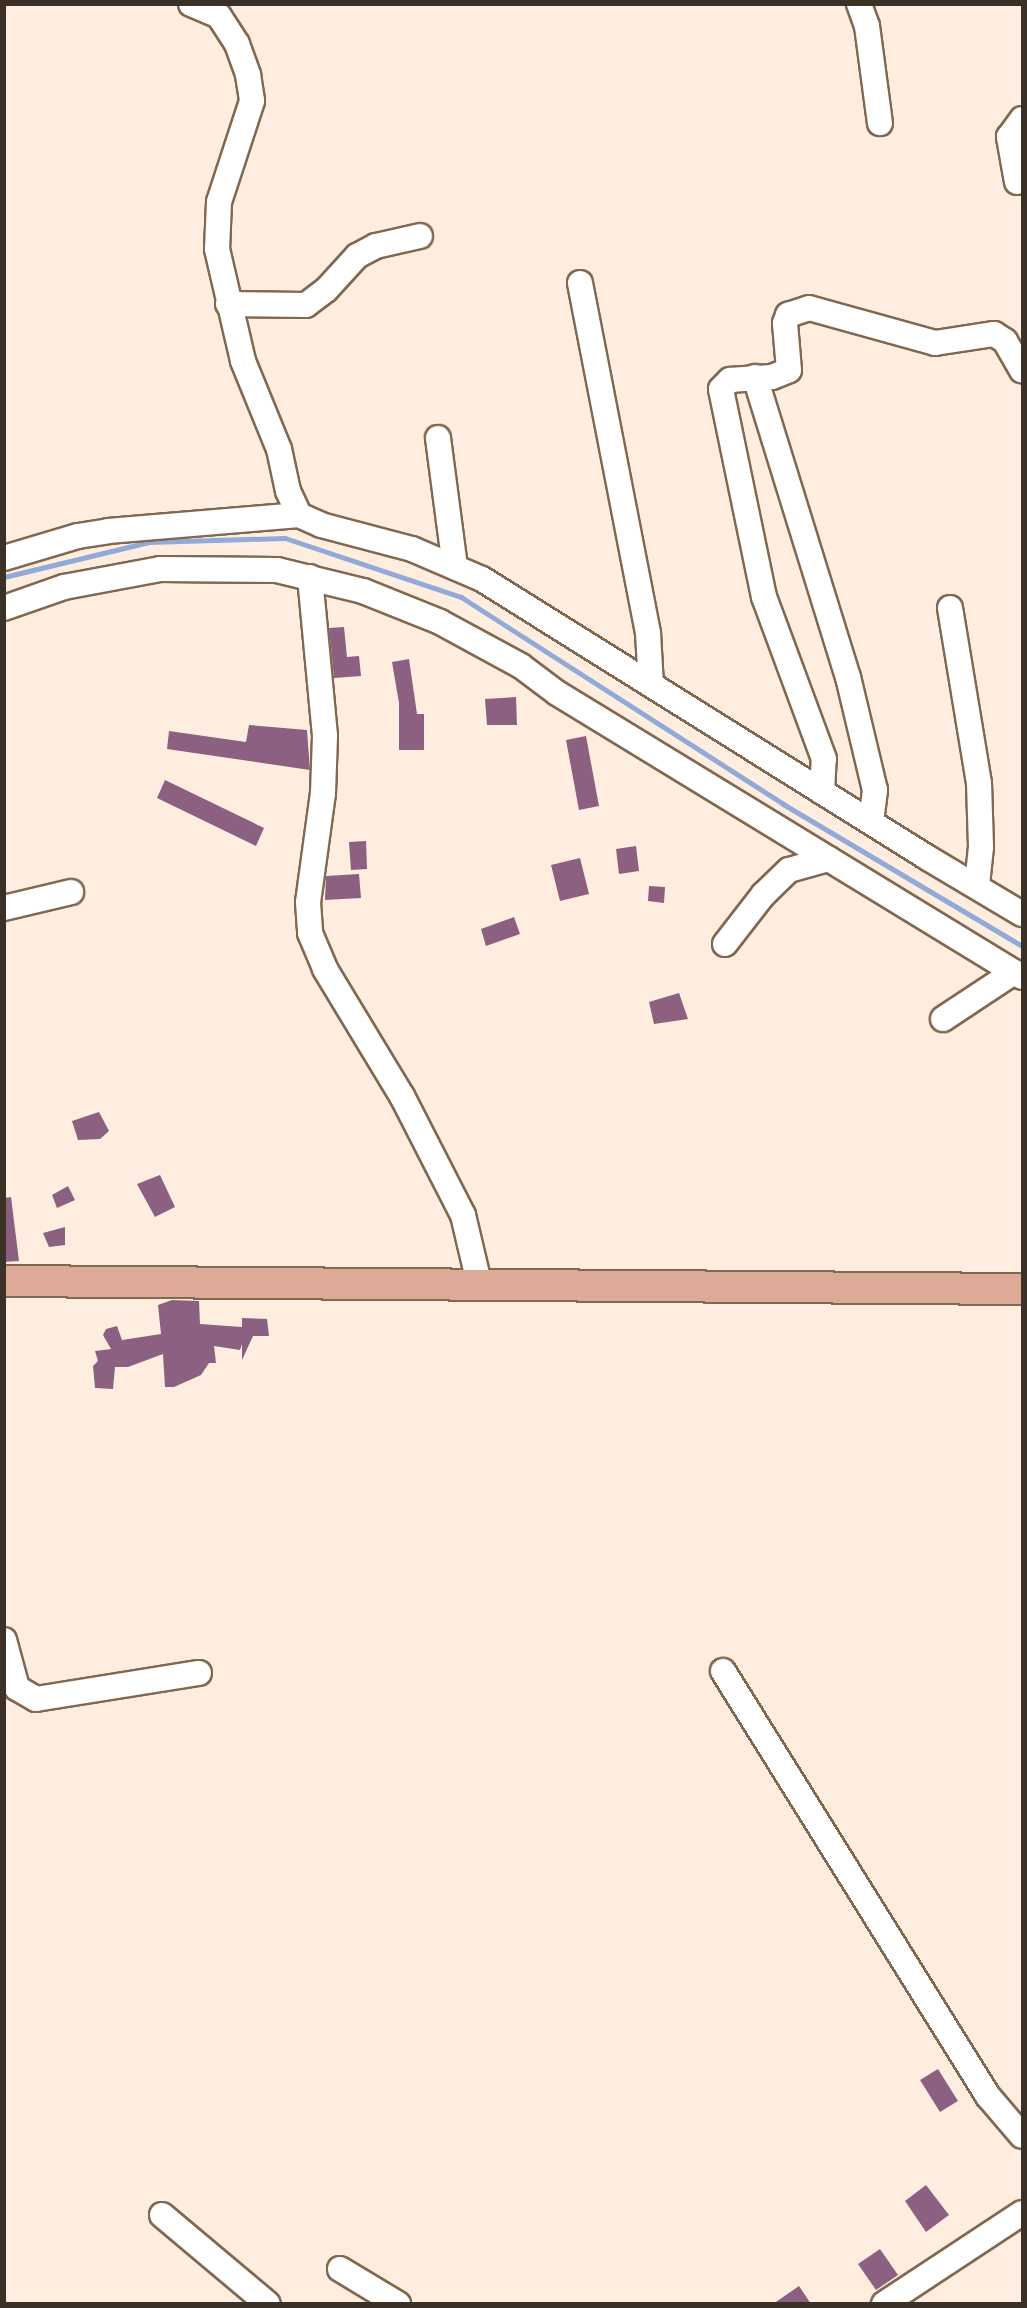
<!DOCTYPE html>
<style>
body{margin:0}
#map{position:relative;width:1027px;height:2308px;overflow:hidden;background:#ffeedf;font-family:"Roboto Condensed",sans-serif}
div>[style]{position:absolute}
[style*='--x']{left:calc(var(--x)*1px);top:calc(var(--y)*1px);width:calc(var(--w)*1px);rotate:calc(var(--a)*1deg)}
.stream>*{height:5px;margin:-2.5px;padding:0 2.5px;transform-origin:2.5px;border-radius:2.5px;background:#92aad8}
.building>*{inset:0;background:#8c6080}
.roads{filter:drop-shadow(2px 0 #806851) drop-shadow(-2px 0 #806851) drop-shadow(0 2px #806851) drop-shadow(0 -2px #806851)}
.minor>*{height:24px;margin:-12px;padding:0 12px;transform-origin:12px;border-radius:12px;background:#fff}
.major>*{height:30px;margin:-15px;padding:0 15px;transform-origin:15px;border-radius:15px;background:#deaa98}
span{translate:-50% -50%;white-space:nowrap;text-align:center;line-height:1.15;-webkit-text-stroke:6px #fff;paint-order:stroke}
.frame{position:absolute;inset:0;border:6px solid #3b3127;pointer-events:none}
</style>
<div id="map">
<div class="stream">
<i style="--x:4;--y:577;--w:149;--a:-13.6"></i>
<i style="--x:149;--y:542;--w:136;--a:-1.7"></i>
<i style="--x:285;--y:538;--w:186;--a:18.5"></i>
<i style="--x:461;--y:597;--w:383;--a:32.7"></i>
<i style="--x:783;--y:804;--w:278;--a:30.7"></i>
</div>
<div class="building">
<i style="clip-path:polygon(344px 627px,347px 657px,359px 656px,361px 676px,334px 678px,329px 628px)"></i>
<i style="clip-path:polygon(409px 659px,417px 714px,424px 714px,424px 750px,399px 750px,399px 703px,392px 662px)"></i>
<i style="clip-path:polygon(516px 697px,517px 725px,487px 725px,485px 699px)"></i>
<i style="clip-path:polygon(249px 725px,307px 730px,310px 770px,167px 749px,169px 731px,246px 742px)"></i>
<i style="clip-path:polygon(586px 736px,599px 806px,579px 810px,566px 740px)"></i>
<i style="clip-path:polygon(165px 780px,264px 828px,256px 846px,157px 798px)"></i>
<i style="clip-path:polygon(366px 841px,367px 869px,351px 870px,349px 842px)"></i>
<i style="clip-path:polygon(636px 846px,639px 871px,619px 874px,616px 849px)"></i>
<i style="clip-path:polygon(580px 858px,589px 894px,560px 901px,551px 865px)"></i>
<i style="clip-path:polygon(359px 874px,361px 898px,325px 900px,326px 876px)"></i>
<i style="clip-path:polygon(649px 886px,665px 887px,664px 903px,648px 901px)"></i>
<i style="clip-path:polygon(514px 917px,520px 934px,486px 946px,481px 929px)"></i>
<i style="clip-path:polygon(679px 993px,688px 1019px,654px 1024px,649px 1002px)"></i>
<i style="clip-path:polygon(99px 1112px,109px 1131px,100px 1139px,78px 1140px,72px 1121px)"></i>
<i style="clip-path:polygon(160px 1175px,175px 1207px,155px 1217px,137px 1184px)"></i>
<i style="clip-path:polygon(68px 1186px,75px 1200px,57px 1208px,52px 1195px)"></i>
<i style="clip-path:polygon(11px 1197px,19px 1261px,4px 1262px,4px 1198px)"></i>
<i style="clip-path:polygon(65px 1227px,65px 1245px,49px 1247px,43px 1233px)"></i>
<i style="clip-path:polygon(172px 1300px,199px 1301px,200px 1324px,242px 1327px,242px 1318px,267px 1319px,269px 1336px,253px 1336px,242px 1360px,242px 1344px,240px 1350px,214px 1346px,216px 1363px,209px 1363px,201px 1375px,174px 1387px,165px 1387px,163px 1354px,128px 1367px,115px 1367px,113px 1389px,95px 1388px,93px 1366px,98px 1361px,95px 1351px,111px 1349px,103px 1335px,106px 1329px,117px 1326px,122px 1340px,161px 1334px,158px 1305px)"></i>
<i style="clip-path:polygon(938px 2069px,958px 2101px,940px 2112px,920px 2080px)"></i>
<i style="clip-path:polygon(926px 2185px,949px 2215px,926px 2232px,905px 2201px)"></i>
<i style="clip-path:polygon(880px 2249px,898px 2275px,876px 2290px,858px 2264px)"></i>
<i style="clip-path:polygon(799px 2286px,811px 2304px,773px 2304px)"></i>
</div>
<div class="roads">
<div class="minor">
<i style="--x:191;--y:4;--w:30;--a:23"></i>
<i style="--x:219;--y:16;--w:33;--a:57"></i>
<i style="--x:237;--y:44;--w:33;--a:70"></i>
<i style="--x:248;--y:75;--w:26;--a:81"></i>
<i style="--x:252;--y:101;--w:106;--a:108.1"></i>
<i style="--x:219;--y:202;--w:47;--a:92.4"></i>
<i style="--x:217;--y:249;--w:115;--a:76.9"></i>
<i style="--x:243;--y:361;--w:95;--a:67.8"></i>
<i style="--x:279;--y:449;--w:43;--a:77.9"></i>
<i style="--x:288;--y:491;--w:26;--a:65"></i>
<i style="--x:299;--y:515;--w:24;--a:24"></i>
<i style="--x:321;--y:525;--w:94;--a:14.8"></i>
<i style="--x:412;--y:549;--w:76;--a:23.2"></i>
<i style="--x:482;--y:579;--w:526;--a:32.03"></i>
<i style="--x:928;--y:858;--w:109;--a:30.8"></i>
<i style="--x:859;--y:4;--w:23;--a:70"></i>
<i style="--x:867;--y:26;--w:98;--a:82.4"></i>
<i style="--x:1017;--y:182;--w:46;--a:-100.1"></i>
<i style="--x:1009;--y:137;--w:22;--a:-54"></i>
<i style="--x:580;--y:283;--w:357;--a:79"></i>
<i style="--x:648;--y:633;--w:52;--a:86.7"></i>
<i style="--x:228;--y:304;--w:78;--a:0.7"></i>
<i style="--x:306;--y:305;--w:25;--a:-37"></i>
<i style="--x:326;--y:290;--w:46;--a:-47.6"></i>
<i style="--x:357;--y:256;--w:21;--a:-28"></i>
<i style="--x:376;--y:246;--w:45;--a:-12.8"></i>
<i style="--x:755;--y:377;--w:314;--a:72.8"></i>
<i style="--x:848;--y:677;--w:116;--a:76.6"></i>
<i style="--x:875;--y:790;--w:32;--a:97"></i>
<i style="--x:438;--y:438;--w:130;--a:82.5"></i>
<i style="--x:4;--y:558;--w:77;--a:-16.6"></i>
<i style="--x:78;--y:536;--w:30;--a:-9"></i>
<i style="--x:108;--y:531;--w:192;--a:-4.8"></i>
<i style="--x:310;--y:577;--w:160;--a:84.6"></i>
<i style="--x:325;--y:736;--w:57;--a:92"></i>
<i style="--x:323;--y:793;--w:110;--a:97.8"></i>
<i style="--x:308;--y:902;--w:31;--a:86"></i>
<i style="--x:310;--y:933;--w:39;--a:67"></i>
<i style="--x:325;--y:969;--w:149;--a:58.8"></i>
<i style="--x:402;--y:1096;--w:134;--a:62.9"></i>
<i style="--x:463;--y:1215;--w:74;--a:76.7"></i>
<i style="--x:4;--y:608;--w:64;--a:-19.3"></i>
<i style="--x:64;--y:587;--w:98;--a:-10.6"></i>
<i style="--x:160;--y:569;--w:117;--a:0.5"></i>
<i style="--x:277;--y:570;--w:89;--a:13.7"></i>
<i style="--x:363;--y:591;--w:83;--a:21.9"></i>
<i style="--x:440;--y:622;--w:92;--a:28.5"></i>
<i style="--x:521;--y:666;--w:45;--a:36.9"></i>
<i style="--x:557;--y:693;--w:545;--a:31.41"></i>
<i style="--x:950;--y:608;--w:177;--a:80.6"></i>
<i style="--x:979;--y:783;--w:64;--a:88.2"></i>
<i style="--x:981;--y:847;--w:39;--a:96"></i>
<i style="--x:822;--y:792;--w:33;--a:-87"></i>
<i style="--x:824;--y:759;--w:173;--a:-110.3"></i>
<i style="--x:764;--y:597;--w:212;--a:-101.7"></i>
<i style="--x:721;--y:389;--w:13;--a:-45"></i>
<i style="--x:730;--y:380;--w:42;--a:-4.1"></i>
<i style="--x:772;--y:377;--w:18;--a:-22"></i>
<i style="--x:789;--y:370;--w:47;--a:-94.9"></i>
<i style="--x:785;--y:323;--w:9;--a:-69"></i>
<i style="--x:788;--y:315;--w:22;--a:-18"></i>
<i style="--x:809;--y:308;--w:131;--a:15.5"></i>
<i style="--x:935;--y:343;--w:60;--a:-8.7"></i>
<i style="--x:994;--y:334;--w:13;--a:32"></i>
<i style="--x:1005;--y:341;--w:34;--a:60"></i>
<i style="--x:4;--y:908;--w:69;--a:-13.4"></i>
<i style="--x:725;--y:944;--w:62;--a:-52.2"></i>
<i style="--x:763;--y:895;--w:36;--a:-44"></i>
<i style="--x:789;--y:870;--w:41;--a:-15.8"></i>
<i style="--x:943;--y:1019;--w:85;--a:-33.5"></i>
<i style="--x:4;--y:1640;--w:50;--a:74.8"></i>
<i style="--x:17;--y:1688;--w:22;--a:30"></i>
<i style="--x:36;--y:1699;--w:165;--a:-9.1"></i>
<i style="--x:723;--y:1671;--w:501;--a:58.06"></i>
<i style="--x:988;--y:2096;--w:52;--a:49.6"></i>
<i style="--x:162;--y:2215;--w:138;--a:40"></i>
<i style="--x:340;--y:2269;--w:68;--a:31.1"></i>
<i style="--x:884;--y:2304;--w:165;--a:-33.4"></i>
</div>
<div class="major">
<i style="--x:4;--y:1281;--w:1018;--a:0.45"></i>
</div>
</div>
<div class="frame"></div>
</div>
